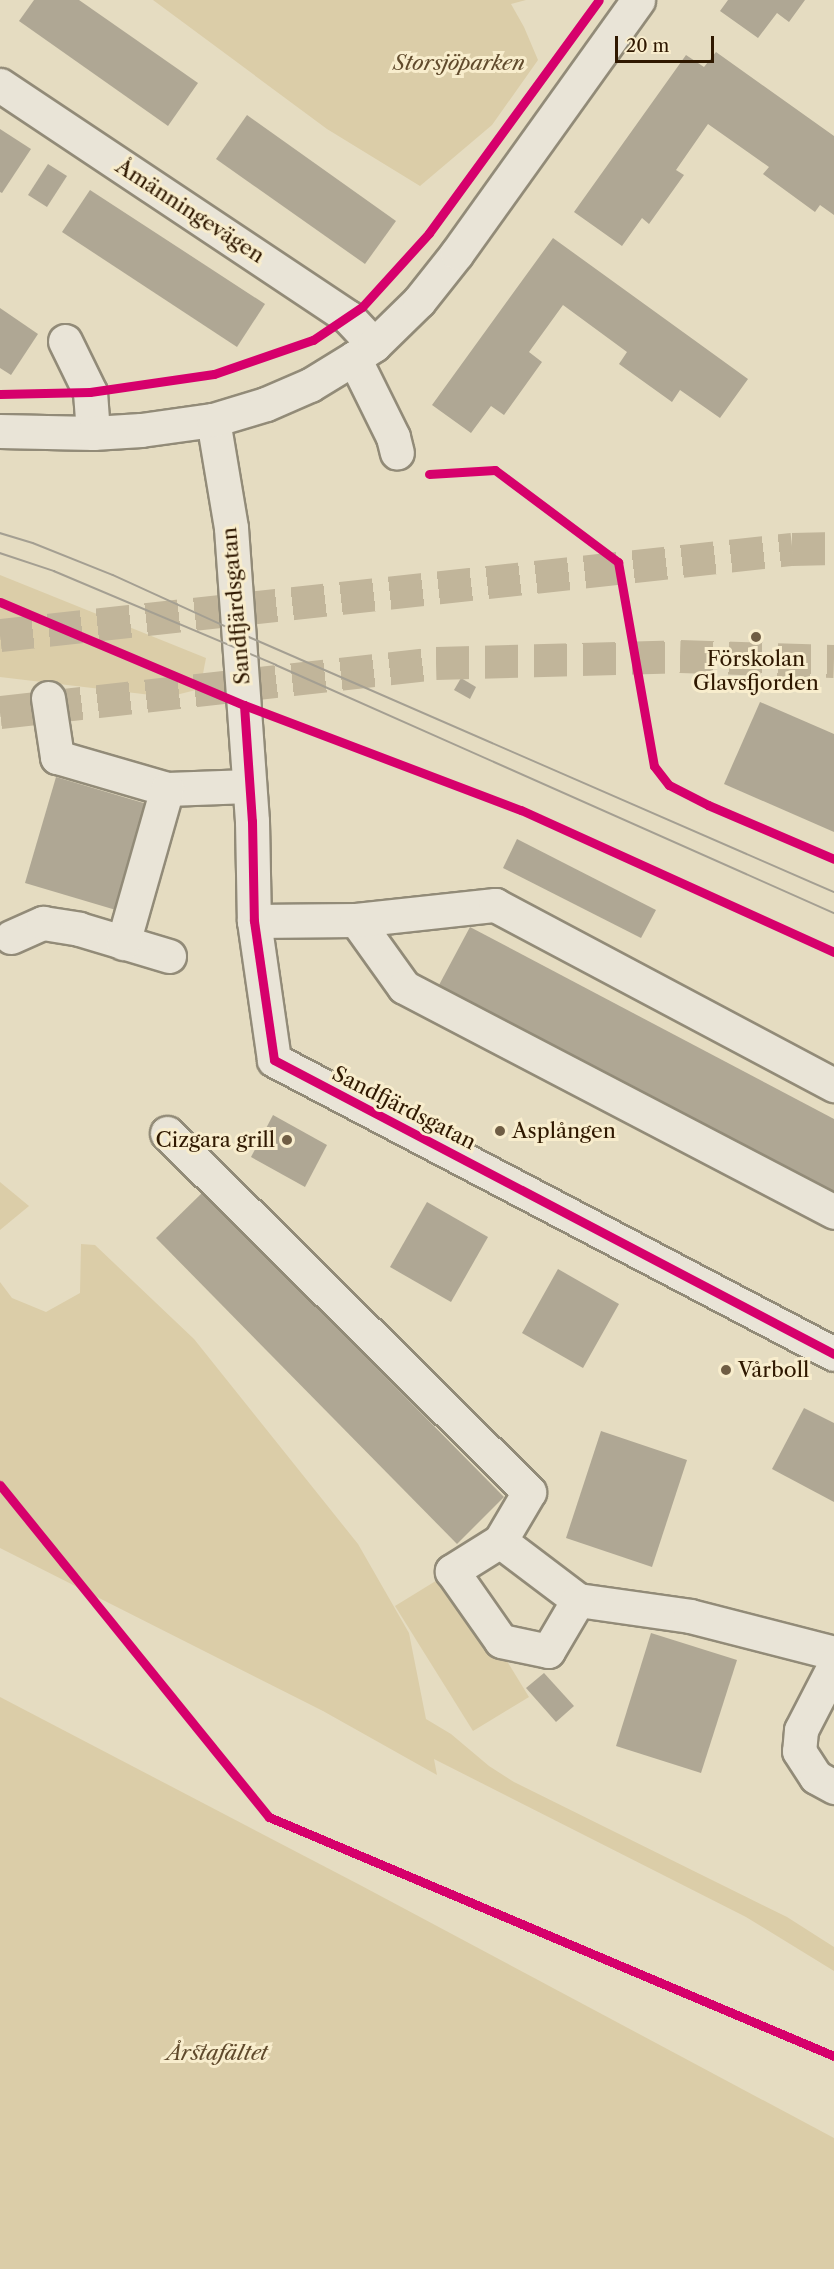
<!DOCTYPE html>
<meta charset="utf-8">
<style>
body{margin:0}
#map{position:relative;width:834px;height:2269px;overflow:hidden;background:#e5dcc1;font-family:"Libre Caslon Text",serif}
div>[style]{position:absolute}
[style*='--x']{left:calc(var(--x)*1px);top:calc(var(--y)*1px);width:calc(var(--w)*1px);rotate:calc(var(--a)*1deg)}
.green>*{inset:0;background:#dbcda8}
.building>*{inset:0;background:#afa794}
.highway-tunnel>*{height:33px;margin-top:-16.5px;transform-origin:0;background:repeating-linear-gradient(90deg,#c1b59a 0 33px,transparent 0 49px)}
.roads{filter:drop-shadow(2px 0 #928b78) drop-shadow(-2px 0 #928b78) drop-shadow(0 2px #928b78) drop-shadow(0 -2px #928b78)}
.minor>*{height:33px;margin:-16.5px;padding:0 16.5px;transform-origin:16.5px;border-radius:16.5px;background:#e9e4d7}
.tram>*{height:1.5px;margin:-0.75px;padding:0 0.75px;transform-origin:0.75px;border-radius:0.75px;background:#a49f92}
.cycleway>*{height:9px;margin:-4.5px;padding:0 4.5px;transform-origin:4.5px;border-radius:4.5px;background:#d6006c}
.dots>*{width:16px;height:16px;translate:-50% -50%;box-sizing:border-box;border:3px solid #f8edcd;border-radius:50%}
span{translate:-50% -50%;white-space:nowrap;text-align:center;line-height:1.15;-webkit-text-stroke:6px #f8edcd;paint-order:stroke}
.park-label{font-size:21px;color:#604a2c;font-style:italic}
.street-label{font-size:21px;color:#2f1800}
.poi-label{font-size:21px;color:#2f1800}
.left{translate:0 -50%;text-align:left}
.right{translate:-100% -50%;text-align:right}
.scale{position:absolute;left:615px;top:36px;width:99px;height:27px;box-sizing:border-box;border:3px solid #2f1800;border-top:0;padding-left:8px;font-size:18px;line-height:21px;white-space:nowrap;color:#2f1800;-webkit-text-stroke:4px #f8edcd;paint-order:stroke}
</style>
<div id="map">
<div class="green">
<i style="clip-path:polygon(153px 0,526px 0,511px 4px,524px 27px,538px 60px,492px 125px,420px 186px,327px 129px)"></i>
<i style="clip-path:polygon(0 575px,206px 658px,200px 689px,168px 697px,0 677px)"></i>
<i style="clip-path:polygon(0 1182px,29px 1206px,0 1230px)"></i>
<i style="clip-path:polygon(81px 1244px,95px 1245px,194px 1339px,358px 1544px,409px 1633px,426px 1719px,451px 1734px,489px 1766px,514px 1782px,787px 1917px,834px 1947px,834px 1971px,746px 1917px,434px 1759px,437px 1775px,323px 1711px,0 1548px,0 1282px,12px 1298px,46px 1312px,80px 1293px)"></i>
<i style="clip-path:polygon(452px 1571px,529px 1697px,473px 1731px,395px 1606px)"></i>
<i style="clip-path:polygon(0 1697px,360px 1885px,834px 2138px,834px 2269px,0 2269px)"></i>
</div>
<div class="building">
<i style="clip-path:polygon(34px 0,79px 0,198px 83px,168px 126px,19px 21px)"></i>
<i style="clip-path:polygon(728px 0,805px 0,789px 22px,777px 13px,758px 38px,720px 11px)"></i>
<i style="clip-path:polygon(716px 52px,834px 136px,834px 215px,820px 205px,815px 212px,763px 174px,769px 167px,708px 124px,676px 170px,684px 175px,649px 224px,642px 218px,622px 246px,574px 212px,686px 55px,704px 67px)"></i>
<i style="clip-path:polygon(247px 115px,396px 221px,365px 264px,216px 159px)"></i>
<i style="clip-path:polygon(0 129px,31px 149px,2px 193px,0 192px)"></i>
<i style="clip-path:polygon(48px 164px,67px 176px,47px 207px,28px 195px)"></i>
<i style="clip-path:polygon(90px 190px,265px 304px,237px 347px,62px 232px)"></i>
<i style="clip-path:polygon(553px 238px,748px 379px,720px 418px,680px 390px,672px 402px,619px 364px,627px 352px,563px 305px,529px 352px,542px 362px,504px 415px,491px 406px,471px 433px,432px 405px)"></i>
<i style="clip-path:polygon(0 308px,38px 334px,11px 375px,0 368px)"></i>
<i style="clip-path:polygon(461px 678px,476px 687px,470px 699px,454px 690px)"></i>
<i style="clip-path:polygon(760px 702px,834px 734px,834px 832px,724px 784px)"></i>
<i style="clip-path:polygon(56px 777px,157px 807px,126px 913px,25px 883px)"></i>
<i style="clip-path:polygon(517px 839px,656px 910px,641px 938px,503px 868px)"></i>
<i style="clip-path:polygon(470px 927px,834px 1119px,834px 1192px,439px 985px)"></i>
<i style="clip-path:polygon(273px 1115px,327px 1145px,305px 1187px,251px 1157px)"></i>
<i style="clip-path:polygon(203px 1192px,504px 1497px,457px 1544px,156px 1238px)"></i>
<i style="clip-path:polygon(427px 1202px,488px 1237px,451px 1302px,390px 1267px)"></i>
<i style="clip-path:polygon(558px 1269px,619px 1304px,583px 1368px,522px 1333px)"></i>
<i style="clip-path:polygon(804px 1408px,834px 1423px,834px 1502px,772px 1469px)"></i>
<i style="clip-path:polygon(601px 1431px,687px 1460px,652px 1567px,566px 1538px)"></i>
<i style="clip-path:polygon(651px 1633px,737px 1660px,701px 1773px,616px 1746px)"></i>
<i style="clip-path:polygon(544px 1673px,574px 1706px,556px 1722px,526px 1688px)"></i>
</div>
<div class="highway-tunnel">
<i style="--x:0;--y:635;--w:797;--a:-6.2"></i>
<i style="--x:792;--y:549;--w:42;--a:-1.4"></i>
<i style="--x:0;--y:712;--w:439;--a:-6.4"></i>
<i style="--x:436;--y:663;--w:244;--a:-1.6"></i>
<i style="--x:680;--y:656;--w:154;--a:1.9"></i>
</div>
<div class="roads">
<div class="minor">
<i style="--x:0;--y:85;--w:418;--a:33.7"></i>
<i style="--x:348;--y:317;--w:38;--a:47"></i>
<i style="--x:65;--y:341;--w:57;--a:63.9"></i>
<i style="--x:90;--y:392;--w:41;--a:85.8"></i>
<i style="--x:354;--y:358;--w:88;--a:63.7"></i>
<i style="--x:393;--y:437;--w:16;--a:76"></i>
<i style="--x:213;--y:420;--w:109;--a:80.5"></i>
<i style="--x:231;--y:528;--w:294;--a:85.9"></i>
<i style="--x:252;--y:821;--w:100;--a:88.9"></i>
<i style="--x:254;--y:921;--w:140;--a:81.8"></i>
<i style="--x:274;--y:1060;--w:632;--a:27.7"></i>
<i style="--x:0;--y:431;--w:93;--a:1.2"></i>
<i style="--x:93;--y:433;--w:48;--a:-3.6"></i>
<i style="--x:141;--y:430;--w:73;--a:-7.9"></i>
<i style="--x:213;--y:420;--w:55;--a:-16.8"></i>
<i style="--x:266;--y:404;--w:48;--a:-23.4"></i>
<i style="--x:310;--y:385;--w:52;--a:-31.5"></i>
<i style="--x:354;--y:358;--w:24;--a:-33"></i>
<i style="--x:374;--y:345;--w:63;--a:-44.4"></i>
<i style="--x:419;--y:301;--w:61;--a:-51.6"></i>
<i style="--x:457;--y:253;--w:311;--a:-54.4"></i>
<i style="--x:48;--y:698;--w:60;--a:81.3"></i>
<i style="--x:57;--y:757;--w:115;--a:16.2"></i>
<i style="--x:167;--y:789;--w:82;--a:-2.1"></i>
<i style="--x:356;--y:920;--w:82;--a:54.4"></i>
<i style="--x:404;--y:987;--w:485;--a:27.6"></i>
<i style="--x:254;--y:921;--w:102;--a:-0.6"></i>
<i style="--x:356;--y:920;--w:140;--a:-6.2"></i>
<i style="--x:495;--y:905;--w:384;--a:28"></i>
<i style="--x:11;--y:937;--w:35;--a:-24"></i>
<i style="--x:43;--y:923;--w:36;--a:9"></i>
<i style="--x:79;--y:929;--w:94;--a:16.7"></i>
<i style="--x:123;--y:943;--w:160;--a:-74.1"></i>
<i style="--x:167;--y:1133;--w:510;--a:44.76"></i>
<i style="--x:529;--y:1492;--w:57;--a:120.6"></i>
<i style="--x:500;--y:1541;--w:98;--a:37.1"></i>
<i style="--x:578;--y:1600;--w:113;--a:8.1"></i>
<i style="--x:690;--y:1616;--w:149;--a:14.4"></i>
<i style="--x:500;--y:1541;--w:57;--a:148"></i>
<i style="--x:452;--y:1571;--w:85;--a:55"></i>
<i style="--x:501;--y:1641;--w:48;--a:12"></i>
<i style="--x:548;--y:1651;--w:59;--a:-59.5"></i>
<i style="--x:834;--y:1666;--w:72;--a:117.3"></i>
<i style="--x:801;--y:1730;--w:21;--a:95"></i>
<i style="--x:799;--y:1751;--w:31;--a:57"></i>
<i style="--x:816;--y:1777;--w:21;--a:29"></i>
</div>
</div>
<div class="tram">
<i style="--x:0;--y:533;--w:34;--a:17"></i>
<i style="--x:33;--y:543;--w:86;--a:21.8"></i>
<i style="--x:113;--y:575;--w:140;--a:24.5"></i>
<i style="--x:240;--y:633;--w:648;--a:23.56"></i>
<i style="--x:0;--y:553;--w:57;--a:18.4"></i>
<i style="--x:54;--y:571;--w:241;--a:22.9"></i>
<i style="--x:276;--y:665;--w:611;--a:23.96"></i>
</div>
<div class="cycleway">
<i style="--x:0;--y:394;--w:90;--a:-1.3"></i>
<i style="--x:90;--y:392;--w:125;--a:-8.3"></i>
<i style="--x:214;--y:374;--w:105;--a:-19"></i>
<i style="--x:313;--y:340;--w:59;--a:-34"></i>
<i style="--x:362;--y:307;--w:100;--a:-47.8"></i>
<i style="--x:429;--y:233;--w:288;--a:-53.9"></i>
<i style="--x:429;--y:474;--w:66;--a:-3.5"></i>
<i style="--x:495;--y:470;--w:154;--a:36.8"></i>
<i style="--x:618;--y:562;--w:207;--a:80"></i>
<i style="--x:654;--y:766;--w:24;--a:52"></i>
<i style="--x:669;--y:785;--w:44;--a:27.1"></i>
<i style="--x:708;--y:805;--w:137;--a:23.2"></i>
<i style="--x:0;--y:602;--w:265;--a:22.9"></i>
<i style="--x:244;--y:705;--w:296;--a:20.8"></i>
<i style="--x:521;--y:810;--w:344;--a:24.4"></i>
<i style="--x:244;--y:705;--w:116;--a:86.1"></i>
<i style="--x:252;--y:821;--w:100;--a:88.9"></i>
<i style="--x:254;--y:921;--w:140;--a:81.8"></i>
<i style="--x:274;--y:1060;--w:632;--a:27.7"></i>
<i style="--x:0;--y:1485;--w:427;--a:51"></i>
<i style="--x:269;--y:1817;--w:613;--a:22.93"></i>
</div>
<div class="dots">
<i style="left:756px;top:637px;background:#6f5d44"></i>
<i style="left:500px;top:1131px;background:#6f5d44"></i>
<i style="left:287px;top:1140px;background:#6f5d44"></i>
<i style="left:726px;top:1370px;background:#6f5d44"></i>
</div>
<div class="park-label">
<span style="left:459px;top:63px">Storsjöparken</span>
<span style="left:217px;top:2053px">Årstafältet</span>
</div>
<div class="street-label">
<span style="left:190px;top:211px;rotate:33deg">Åmänningevägen</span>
<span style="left:236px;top:606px;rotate:-95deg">Sandfjärdsgatan</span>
<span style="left:404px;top:1108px;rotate:27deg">Sandfjärdsgatan</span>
</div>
<div class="poi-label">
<span style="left:756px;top:671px">Förskolan<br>Glavsfjorden</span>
<span class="left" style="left:512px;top:1131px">Asplången</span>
<span class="right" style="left:275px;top:1140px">Cizgara grill</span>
<span class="left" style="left:738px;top:1370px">Vårboll</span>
</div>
<div class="scale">20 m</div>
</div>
